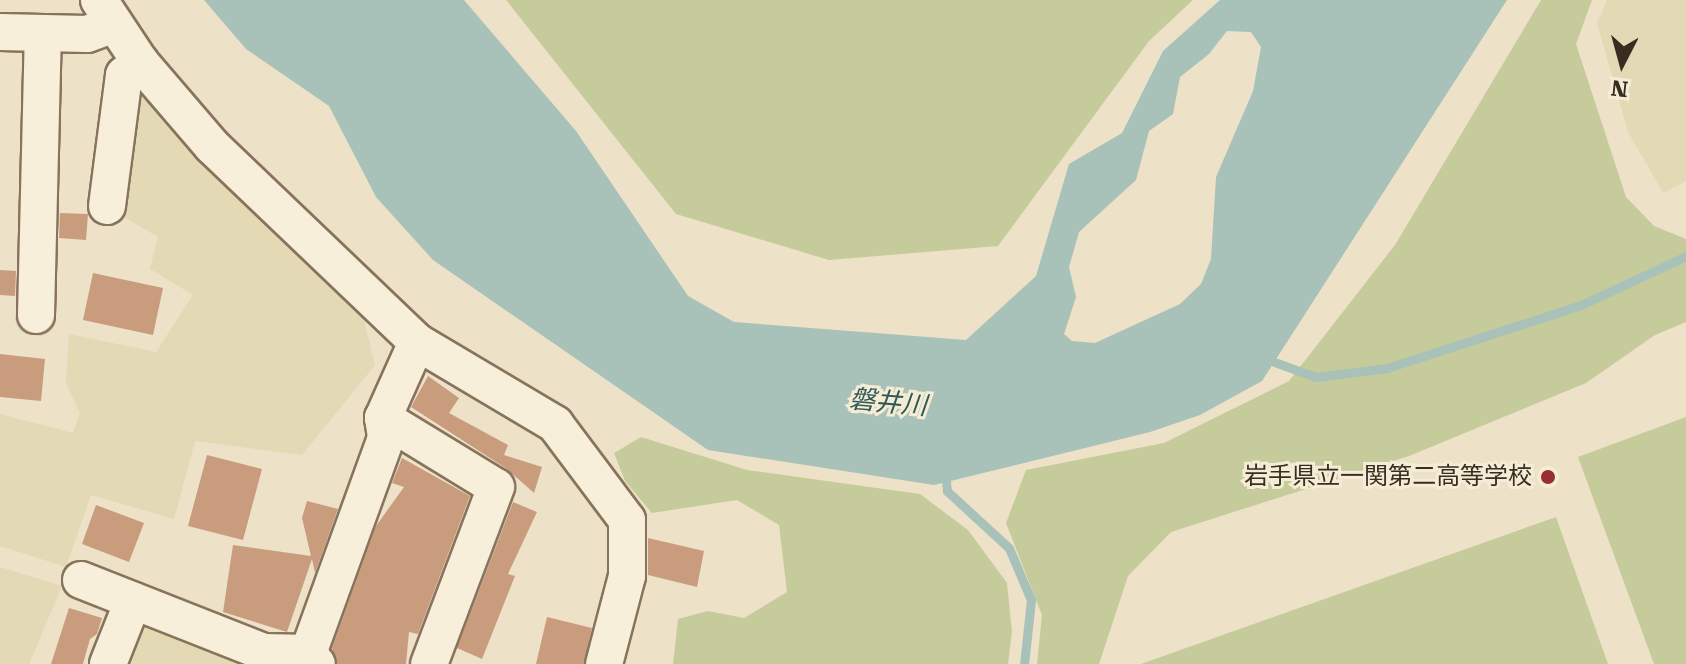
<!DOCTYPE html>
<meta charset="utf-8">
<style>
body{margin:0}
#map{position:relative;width:1686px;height:664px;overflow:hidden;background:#ede1c7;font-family:"Roboto Serif","Noto Sans JP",serif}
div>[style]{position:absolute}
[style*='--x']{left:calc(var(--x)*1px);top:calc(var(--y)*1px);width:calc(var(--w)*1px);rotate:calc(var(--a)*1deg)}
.farmland>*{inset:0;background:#e3dab5}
.green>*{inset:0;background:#c6cb9b}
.water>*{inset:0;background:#a8c1b9}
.stream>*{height:9px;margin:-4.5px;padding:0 4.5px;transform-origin:4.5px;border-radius:4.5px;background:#a8c1b9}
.building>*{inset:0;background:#ca9c7e}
.roads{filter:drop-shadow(2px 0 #88735d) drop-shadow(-2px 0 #88735d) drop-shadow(0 2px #88735d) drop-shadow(0 -2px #88735d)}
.minor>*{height:36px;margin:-18px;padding:0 18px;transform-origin:18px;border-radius:18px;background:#f8efda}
.dots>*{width:22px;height:22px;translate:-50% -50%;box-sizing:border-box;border:4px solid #f5ecd6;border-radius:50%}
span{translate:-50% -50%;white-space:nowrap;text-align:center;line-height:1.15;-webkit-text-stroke:6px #f5ecd6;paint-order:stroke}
.poi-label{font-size:24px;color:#392c20}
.right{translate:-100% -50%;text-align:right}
.water-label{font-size:26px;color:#305855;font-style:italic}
.north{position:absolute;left:1582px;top:24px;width:80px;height:80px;-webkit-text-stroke:6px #f5ecd6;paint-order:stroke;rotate:186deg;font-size:22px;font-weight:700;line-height:32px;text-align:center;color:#392c20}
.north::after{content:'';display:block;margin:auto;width:28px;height:36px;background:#392c20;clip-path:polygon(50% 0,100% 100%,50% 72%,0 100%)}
</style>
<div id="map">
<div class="farmland">
<i style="clip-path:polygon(1607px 0,1686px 0,1686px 181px,1663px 193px,1628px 132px,1597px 23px)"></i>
<i style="clip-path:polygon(144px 84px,361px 307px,375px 365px,302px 455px,195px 441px,174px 519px,91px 495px,66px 567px,0 546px,0 414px,73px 433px,80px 413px,66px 383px,69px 334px,156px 352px,193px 295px,150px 269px,158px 237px,117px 213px,135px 93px)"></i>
<i style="clip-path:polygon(0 567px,62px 586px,29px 664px,0 664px)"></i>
<i style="clip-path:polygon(152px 620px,242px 654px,243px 664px,122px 664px,139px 623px)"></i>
</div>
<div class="green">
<i style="clip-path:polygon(506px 0,1193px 0,1149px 41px,998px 246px,829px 260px,676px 214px)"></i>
<i style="clip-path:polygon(1541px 0,1592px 0,1576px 44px,1626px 197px,1654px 226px,1686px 239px,1686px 322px,1655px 335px,1586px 383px,1409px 456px,1171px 532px,1128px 576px,1099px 664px,1037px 664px,1042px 615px,1006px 523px,1026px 470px,1164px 443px,1289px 381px,1395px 245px)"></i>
<i style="clip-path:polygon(1686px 417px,1686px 664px,1654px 664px,1578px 457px)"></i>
<i style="clip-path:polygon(641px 437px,747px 470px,920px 494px,968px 530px,1007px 583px,1012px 632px,1008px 664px,673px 664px,678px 619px,708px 611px,744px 618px,787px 592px,779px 525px,737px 500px,652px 513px,625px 481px,614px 453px)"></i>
<i style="clip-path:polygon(1556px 517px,1608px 664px,1141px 664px)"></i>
</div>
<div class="water">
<i style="clip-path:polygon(evenodd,204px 0,464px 0,576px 131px,688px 296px,734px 322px,966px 340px,1036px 276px,1069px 164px,1122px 133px,1163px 51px,1220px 0,1507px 0,1262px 381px,1200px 415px,1150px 432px,934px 485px,708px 450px,433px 260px,376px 197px,329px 106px,246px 49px,204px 0,1227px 31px,1251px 32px,1261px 47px,1253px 91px,1216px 177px,1211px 259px,1201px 284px,1180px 304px,1095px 343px,1072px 341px,1064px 334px,1076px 297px,1069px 267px,1079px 232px,1136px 180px,1149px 131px,1173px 114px,1180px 77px,1209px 54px,1227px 31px)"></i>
</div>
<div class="stream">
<i style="--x:1266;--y:359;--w:53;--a:19.8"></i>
<i style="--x:1316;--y:377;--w:72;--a:-7.2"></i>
<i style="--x:1387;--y:368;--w:204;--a:-18"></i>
<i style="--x:1581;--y:305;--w:116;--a:-25"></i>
<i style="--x:945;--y:472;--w:19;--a:84"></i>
<i style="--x:947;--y:491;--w:84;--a:42.6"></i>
<i style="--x:1009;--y:548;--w:56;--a:67.1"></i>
<i style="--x:1031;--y:600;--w:64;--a:96.2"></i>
</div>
<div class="building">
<i style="clip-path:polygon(60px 213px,88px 214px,86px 240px,59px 238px)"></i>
<i style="clip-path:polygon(0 270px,16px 271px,15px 296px,0 295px)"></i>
<i style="clip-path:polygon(93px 273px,163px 288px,153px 335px,83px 320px)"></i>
<i style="clip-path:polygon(0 354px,45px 359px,41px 401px,0 397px)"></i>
<i style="clip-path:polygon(428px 376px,459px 398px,449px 413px,508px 445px,504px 455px,542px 467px,534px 493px,507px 469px,411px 407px)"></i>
<i style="clip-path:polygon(207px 455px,262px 469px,243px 540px,188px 526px)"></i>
<i style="clip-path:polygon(402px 458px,470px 496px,418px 634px,409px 632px,406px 664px,337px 664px,332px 648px,376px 526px,404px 487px,392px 483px)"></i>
<i style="clip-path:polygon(307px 501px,338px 509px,315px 573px,312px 559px,287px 632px,223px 612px,233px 545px,311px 556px,302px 518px)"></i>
<i style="clip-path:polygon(513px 502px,537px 512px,508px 574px,515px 576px,482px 659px,457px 648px)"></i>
<i style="clip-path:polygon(96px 505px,144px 523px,129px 562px,82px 544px)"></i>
<i style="clip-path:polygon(648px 538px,704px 551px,697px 587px,648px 575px)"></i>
<i style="clip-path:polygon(69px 608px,102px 618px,97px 634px,90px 639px,83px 664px,51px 664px)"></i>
<i style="clip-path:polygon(547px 617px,592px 628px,584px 664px,536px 664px)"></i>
</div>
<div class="roads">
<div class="minor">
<i style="--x:99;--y:0;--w:74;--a:56.5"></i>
<i style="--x:140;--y:62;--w:111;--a:49.4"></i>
<i style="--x:212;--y:146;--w:284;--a:43.7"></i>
<i style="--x:417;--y:342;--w:83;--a:114.1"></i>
<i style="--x:383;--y:418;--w:20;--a:81"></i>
<i style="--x:386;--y:438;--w:229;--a:109.9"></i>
<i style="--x:308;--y:653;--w:14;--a:51"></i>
<i style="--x:0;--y:32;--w:87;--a:1.3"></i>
<i style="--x:87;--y:34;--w:27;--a:-20"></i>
<i style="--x:107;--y:206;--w:132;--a:-82.6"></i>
<i style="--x:124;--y:75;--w:21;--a:-39"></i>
<i style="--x:36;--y:315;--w:282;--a:-88.6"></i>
<i style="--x:417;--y:342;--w:161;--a:30.7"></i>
<i style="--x:555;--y:424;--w:120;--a:53.1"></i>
<i style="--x:627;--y:520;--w:56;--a:90"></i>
<i style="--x:627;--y:576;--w:91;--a:104.6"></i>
<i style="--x:383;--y:418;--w:132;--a:31.4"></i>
<i style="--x:496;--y:487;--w:189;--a:110.7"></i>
<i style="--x:81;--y:580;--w:197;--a:21.5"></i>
<i style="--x:264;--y:652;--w:44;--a:1.3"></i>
<i style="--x:108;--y:664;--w:68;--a:-68.4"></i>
</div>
</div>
<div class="dots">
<i style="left:1548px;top:477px;background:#962f31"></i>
</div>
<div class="poi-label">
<span class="right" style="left:1532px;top:477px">岩手県立一関第二高等学校</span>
</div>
<div class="water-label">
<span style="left:888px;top:403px;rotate:5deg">磐井川</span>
</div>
<div class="north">N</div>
</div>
